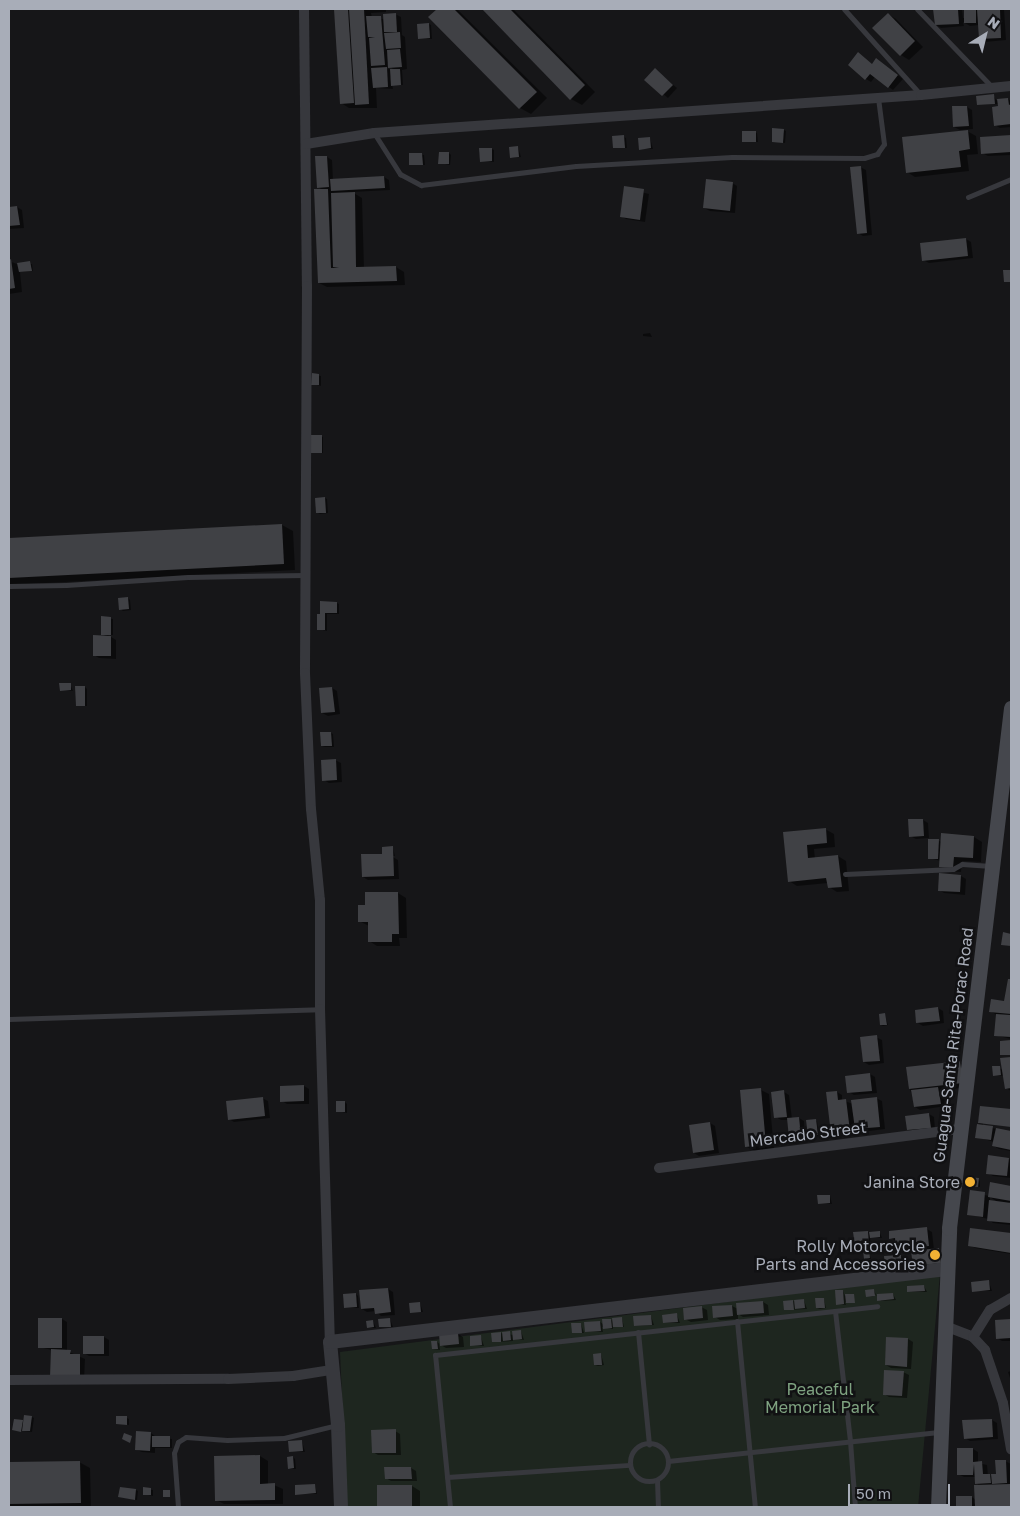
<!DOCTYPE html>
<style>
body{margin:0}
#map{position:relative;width:1020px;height:1516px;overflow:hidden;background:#161618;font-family:"Golos Text",sans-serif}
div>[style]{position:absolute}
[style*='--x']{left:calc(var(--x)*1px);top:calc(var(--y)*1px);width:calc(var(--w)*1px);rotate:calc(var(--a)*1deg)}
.green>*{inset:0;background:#1e261f}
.shadow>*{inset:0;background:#0007}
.building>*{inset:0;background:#404145}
.service>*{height:5px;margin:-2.5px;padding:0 2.5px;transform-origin:2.5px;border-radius:2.5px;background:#37383d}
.service>.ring{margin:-2.5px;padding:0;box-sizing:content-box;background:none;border:5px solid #37383d;border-radius:50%}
.minor>*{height:10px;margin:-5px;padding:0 5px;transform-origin:5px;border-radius:5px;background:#37383d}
.tertiary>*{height:14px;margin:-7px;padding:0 7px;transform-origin:7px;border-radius:7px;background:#37383d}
.secondary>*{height:15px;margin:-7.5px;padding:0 7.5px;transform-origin:7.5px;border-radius:7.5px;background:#45474d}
.dots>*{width:14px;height:14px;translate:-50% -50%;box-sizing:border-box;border:2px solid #111113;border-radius:50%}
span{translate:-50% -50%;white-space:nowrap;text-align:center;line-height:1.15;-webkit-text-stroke:5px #111113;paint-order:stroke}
.street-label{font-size:16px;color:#a8adb8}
.poi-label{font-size:16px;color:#a8adb8}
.right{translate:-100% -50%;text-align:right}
.park-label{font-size:16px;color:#7fa381}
.frame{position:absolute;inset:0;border:10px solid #a8adb8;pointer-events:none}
.north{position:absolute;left:960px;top:10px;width:50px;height:50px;-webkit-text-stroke:4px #111113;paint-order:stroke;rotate:36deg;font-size:14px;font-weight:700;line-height:20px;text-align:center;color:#a8adb8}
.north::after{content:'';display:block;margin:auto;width:18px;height:22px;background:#a8adb8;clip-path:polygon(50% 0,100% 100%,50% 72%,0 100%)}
.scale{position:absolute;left:848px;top:1484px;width:102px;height:22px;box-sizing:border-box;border:2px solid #a8adb8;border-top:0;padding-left:6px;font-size:15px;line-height:18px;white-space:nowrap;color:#a8adb8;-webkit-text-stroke:4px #111113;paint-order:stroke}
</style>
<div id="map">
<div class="green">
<i style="clip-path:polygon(940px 1274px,918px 1507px,347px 1507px,340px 1352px)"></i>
</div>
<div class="shadow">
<i style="clip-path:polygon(evenodd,335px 9px,386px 9px,386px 12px,371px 13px,372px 18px,384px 19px,395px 14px,401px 17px,402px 35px,405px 37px,407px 69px,402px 70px,403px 85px,392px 84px,393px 89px,376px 88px,377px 108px,349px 108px,341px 103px,335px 9px,390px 67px,395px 70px,385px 68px,390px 67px)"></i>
<i style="clip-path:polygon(438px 9px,457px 9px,547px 98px,531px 114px,520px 108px,430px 17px)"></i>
<i style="clip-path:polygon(483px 9px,513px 9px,595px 92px,582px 105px,571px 99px)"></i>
<i style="clip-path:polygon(935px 9px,962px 9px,963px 18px,965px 18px,965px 9px,1004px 9px,1006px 40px,985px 42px,980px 39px,979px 25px,970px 26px,963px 22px,964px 26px,941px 28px,936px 25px)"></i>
<i style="clip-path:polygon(888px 14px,896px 19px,923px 47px,909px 60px,901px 55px,874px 28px)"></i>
<i style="clip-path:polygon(429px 24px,431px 25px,432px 39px,419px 38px)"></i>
<i style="clip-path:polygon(877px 59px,903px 79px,893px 90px,875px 77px,871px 82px,866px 79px,849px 65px,873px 65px)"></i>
<i style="clip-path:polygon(655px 70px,677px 88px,668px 98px,646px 80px)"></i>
<i style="clip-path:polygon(993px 95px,996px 100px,1008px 99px,1011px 101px,1011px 127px,1000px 128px,995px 125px,999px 104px,978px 105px)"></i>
<i style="clip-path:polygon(967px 107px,972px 110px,973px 129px,960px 130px,954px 127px)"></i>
<i style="clip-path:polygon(784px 130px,786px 131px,785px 143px,773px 141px)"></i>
<i style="clip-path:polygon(967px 131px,976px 136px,978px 154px,967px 155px,969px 171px,915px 177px,907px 172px)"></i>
<i style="clip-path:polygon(755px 132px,757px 133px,758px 142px,744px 141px)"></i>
<i style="clip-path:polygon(1011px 136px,1011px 155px,988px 156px,982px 153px)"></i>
<i style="clip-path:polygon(624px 137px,626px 138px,627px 148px,614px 148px)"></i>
<i style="clip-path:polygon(650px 138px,653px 149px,640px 149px)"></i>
<i style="clip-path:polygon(518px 147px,521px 157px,513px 158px,511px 157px)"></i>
<i style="clip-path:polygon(492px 149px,494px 150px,494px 162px,481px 161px)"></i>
<i style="clip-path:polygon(449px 153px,451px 155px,450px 165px,440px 163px)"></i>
<i style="clip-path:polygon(410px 154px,424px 155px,425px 165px,411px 164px)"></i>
<i style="clip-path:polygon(327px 157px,332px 160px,333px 180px,384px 177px,389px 180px,390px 190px,352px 192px,362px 198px,364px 268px,396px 267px,404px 272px,405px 285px,327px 287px,319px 283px,323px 190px,318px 187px)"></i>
<i style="clip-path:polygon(860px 167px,866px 170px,872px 235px,863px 236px,858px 233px)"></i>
<i style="clip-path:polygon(732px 183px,737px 186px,735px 213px,710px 211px,704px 208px)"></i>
<i style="clip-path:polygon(625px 188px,649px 194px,645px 222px,626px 219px,621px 216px)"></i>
<i style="clip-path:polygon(17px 207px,22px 210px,24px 228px,9px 229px,9px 208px)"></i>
<i style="clip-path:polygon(966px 239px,971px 242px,973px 258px,929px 263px,923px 260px)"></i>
<i style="clip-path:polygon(9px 261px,17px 264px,32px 264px,33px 271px,20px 272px,22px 292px,9px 294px)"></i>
<i style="clip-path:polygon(650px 333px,652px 337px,643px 336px,643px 334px)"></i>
<i style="clip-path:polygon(313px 375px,321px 376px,321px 386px,313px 384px)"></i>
<i style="clip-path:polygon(321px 436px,323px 437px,323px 453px,315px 453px,313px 452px)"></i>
<i style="clip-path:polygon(325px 498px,327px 499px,328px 513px,320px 514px,318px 513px)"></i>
<i style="clip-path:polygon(282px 525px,293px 531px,295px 570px,9px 585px,9px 539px)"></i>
<i style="clip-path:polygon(128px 598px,130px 600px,131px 610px,123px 611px,120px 609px)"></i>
<i style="clip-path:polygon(337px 603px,339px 604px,339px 614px,327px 614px,327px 631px,318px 629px,321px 615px)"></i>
<i style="clip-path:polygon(102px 618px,113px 619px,113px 635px,108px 635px,116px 640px,116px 659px,99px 658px,94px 655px,107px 637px,102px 634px)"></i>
<i style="clip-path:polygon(70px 684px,73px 691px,61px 690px)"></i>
<i style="clip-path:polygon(85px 687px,87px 689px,87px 706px,79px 706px,77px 705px)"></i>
<i style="clip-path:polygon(332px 688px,337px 691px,340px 714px,328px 716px,322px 713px)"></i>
<i style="clip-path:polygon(331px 733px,333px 734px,334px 747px,325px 747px,322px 746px,322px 734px)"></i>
<i style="clip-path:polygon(335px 760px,341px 763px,342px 782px,329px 783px,324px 780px)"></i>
<i style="clip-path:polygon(923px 820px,928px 823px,929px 838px,916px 839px,910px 836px)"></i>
<i style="clip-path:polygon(825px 829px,834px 834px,835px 847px,814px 849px,815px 859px,838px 856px,846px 861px,849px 891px,837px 892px,829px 887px,828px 883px,797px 886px,789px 881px,784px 833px)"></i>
<i style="clip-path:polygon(942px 835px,974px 837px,982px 842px,981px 862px,962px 861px,961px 872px,948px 871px,941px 861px,929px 858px,939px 841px,942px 842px)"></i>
<i style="clip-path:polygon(393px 848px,395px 856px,391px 856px,398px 860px,399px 879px,368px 880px,363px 877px)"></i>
<i style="clip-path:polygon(940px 875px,961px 876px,966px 879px,965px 895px,944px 893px,939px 890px)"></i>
<i style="clip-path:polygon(398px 893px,406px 898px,407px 938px,399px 938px,400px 946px,377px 946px,369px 941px,369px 926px,359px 921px,367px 906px)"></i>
<i style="clip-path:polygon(1006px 991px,1011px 992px,1011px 1039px,995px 1035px,997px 1015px,990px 1011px,1005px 1002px)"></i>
<i style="clip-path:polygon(938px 1008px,943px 1011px,944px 1023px,923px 1026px,918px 1023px)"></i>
<i style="clip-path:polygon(885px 1015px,888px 1025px,883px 1026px,881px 1025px)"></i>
<i style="clip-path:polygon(876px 1037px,882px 1040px,884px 1063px,869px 1065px,864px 1062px)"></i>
<i style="clip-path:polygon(1011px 1058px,1011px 1091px,1006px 1088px,1004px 1076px,994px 1075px,994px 1068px,1003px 1069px,1002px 1060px)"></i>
<i style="clip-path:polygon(960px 1062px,968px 1067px,971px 1087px,943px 1090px,946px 1106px,920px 1110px,915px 1107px,910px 1089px)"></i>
<i style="clip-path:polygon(870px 1074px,875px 1077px,877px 1093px,854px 1095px,849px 1092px)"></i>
<i style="clip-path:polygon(304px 1086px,309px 1089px,309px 1104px,287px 1104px,282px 1101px)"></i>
<i style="clip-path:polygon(761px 1090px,769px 1094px,774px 1150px,755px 1151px,747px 1147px)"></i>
<i style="clip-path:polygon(784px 1092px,789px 1095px,792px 1119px,799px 1118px,804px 1121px,805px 1139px,796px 1140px,791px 1137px,789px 1120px,781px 1120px,776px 1117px)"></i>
<i style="clip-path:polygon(837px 1092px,842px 1095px,842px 1100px,853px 1104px,876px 1098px,882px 1101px,885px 1129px,861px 1132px,854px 1127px,855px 1134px,837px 1136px,832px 1133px)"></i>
<i style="clip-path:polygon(262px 1098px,268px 1101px,270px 1118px,234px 1122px,229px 1119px)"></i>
<i style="clip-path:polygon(345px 1102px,347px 1104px,347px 1113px,337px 1111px)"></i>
<i style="clip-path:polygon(981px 1107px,1011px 1111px,1011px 1126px,983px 1123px,983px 1125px,1011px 1128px,992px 1126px,992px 1128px,1011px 1132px,1011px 1151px,999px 1149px,994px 1146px,994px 1142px,977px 1137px)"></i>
<i style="clip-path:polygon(929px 1114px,934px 1117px,935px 1130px,913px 1133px,908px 1130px)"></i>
<i style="clip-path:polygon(815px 1120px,817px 1121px,819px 1136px,811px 1137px,809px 1135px)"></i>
<i style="clip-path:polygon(710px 1123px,715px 1126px,719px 1153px,699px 1156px,694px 1153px)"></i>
<i style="clip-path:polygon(1009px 1159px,1011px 1160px,1011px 1178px,993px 1176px,988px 1173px)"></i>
<i style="clip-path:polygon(978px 1179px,980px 1181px,980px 1187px,967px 1185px)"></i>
<i style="clip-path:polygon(evenodd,991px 1184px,1011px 1187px,1011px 1202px,1009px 1202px,1011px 1204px,1011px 1225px,993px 1223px,988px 1219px,968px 1214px,971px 1192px,989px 1196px,991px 1184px,990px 1197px,999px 1203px,990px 1201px,990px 1197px)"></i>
<i style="clip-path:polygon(830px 1196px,832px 1204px,819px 1203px)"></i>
<i style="clip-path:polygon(927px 1229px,932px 1232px,934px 1250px,944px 1253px,946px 1266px,919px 1268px,914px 1265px,913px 1251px,902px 1251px,897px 1248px,897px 1242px,891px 1238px)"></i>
<i style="clip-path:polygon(971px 1229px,1011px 1234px,1011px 1254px,975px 1248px,970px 1245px)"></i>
<i style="clip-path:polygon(867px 1232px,880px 1233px,882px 1238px,870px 1237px,871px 1246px,856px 1246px)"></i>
<i style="clip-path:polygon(868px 1250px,871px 1259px,867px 1259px,865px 1258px)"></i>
<i style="clip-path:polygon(901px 1256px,906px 1259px,907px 1270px,891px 1271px,886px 1268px)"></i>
<i style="clip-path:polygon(989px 1282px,992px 1291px,973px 1291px)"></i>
<i style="clip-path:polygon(924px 1286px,927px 1292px,908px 1292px)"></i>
<i style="clip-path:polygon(388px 1289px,393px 1292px,395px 1315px,381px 1316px,376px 1311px,367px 1312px,362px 1309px,360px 1291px)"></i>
<i style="clip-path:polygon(874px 1290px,876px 1295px,893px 1294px,896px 1300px,881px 1301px,878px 1296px,870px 1292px,869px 1294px,874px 1297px,867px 1296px,867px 1291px)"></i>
<i style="clip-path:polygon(843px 1291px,845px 1296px,853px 1295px,854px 1303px,845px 1302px,846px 1305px,837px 1304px)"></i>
<i style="clip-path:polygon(356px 1294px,358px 1296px,359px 1308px,345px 1308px)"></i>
<i style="clip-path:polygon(824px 1299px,826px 1308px,820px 1309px,817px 1308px)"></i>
<i style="clip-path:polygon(804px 1300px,807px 1309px,785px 1310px,785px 1302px)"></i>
<i style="clip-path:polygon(763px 1302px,768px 1305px,769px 1315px,743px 1317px,738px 1314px,738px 1319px,720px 1320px,715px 1317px,732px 1306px,738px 1309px)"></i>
<i style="clip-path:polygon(420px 1303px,423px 1312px,411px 1312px)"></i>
<i style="clip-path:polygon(701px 1307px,707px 1310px,708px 1320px,691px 1322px,685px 1319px)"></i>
<i style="clip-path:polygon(677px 1315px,680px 1323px,664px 1323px)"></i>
<i style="clip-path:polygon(651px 1316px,654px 1325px,635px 1326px,634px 1317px)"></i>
<i style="clip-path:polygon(622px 1318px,624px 1327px,613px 1326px,613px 1329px,602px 1327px,603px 1332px,586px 1331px,600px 1322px,603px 1324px,611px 1320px,614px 1321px)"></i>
<i style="clip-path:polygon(62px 1319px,67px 1322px,67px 1351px,85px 1359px,84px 1380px,52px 1350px,39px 1347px)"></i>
<i style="clip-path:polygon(390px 1319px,393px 1327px,380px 1327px)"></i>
<i style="clip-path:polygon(1011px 1320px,1011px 1341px,1002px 1341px,997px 1338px,996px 1321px)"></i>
<i style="clip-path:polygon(373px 1321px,376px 1328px,370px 1328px,368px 1327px)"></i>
<i style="clip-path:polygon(581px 1324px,584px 1333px,573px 1333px)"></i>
<i style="clip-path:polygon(521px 1331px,524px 1340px,513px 1338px,513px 1341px,493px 1342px,500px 1333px,514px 1335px)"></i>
<i style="clip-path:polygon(458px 1334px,463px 1337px,464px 1347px,446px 1348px,439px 1344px,440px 1350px,433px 1349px,437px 1342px,441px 1345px)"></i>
<i style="clip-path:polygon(104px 1337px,109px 1340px,109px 1356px,89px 1356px,84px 1353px)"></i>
<i style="clip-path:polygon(481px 1337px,484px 1346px,472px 1345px)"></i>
<i style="clip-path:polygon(908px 1339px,913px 1342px,911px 1369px,891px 1368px,886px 1365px)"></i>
<i style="clip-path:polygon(601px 1354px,604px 1365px,598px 1366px,595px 1365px)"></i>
<i style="clip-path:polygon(1011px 1371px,1011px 1381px,1008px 1372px)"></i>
<i style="clip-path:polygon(903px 1372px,909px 1375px,907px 1398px,889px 1397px,884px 1394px)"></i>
<i style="clip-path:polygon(32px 1417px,34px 1418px,32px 1432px,14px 1430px,15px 1421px,25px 1422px)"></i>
<i style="clip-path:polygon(127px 1418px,129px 1419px,129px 1425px,117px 1423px)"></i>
<i style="clip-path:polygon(992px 1420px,997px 1423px,998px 1439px,970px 1441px,965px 1438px,964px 1422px)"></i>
<i style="clip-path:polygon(395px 1431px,400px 1434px,401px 1455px,378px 1455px,373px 1452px)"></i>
<i style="clip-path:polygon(151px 1433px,156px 1437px,172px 1439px,172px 1448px,155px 1448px,155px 1453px,142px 1452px,137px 1450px)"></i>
<i style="clip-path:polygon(302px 1441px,305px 1452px,290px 1451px)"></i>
<i style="clip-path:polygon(973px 1449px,978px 1452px,978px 1463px,987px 1465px,988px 1476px,997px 1475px,1005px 1461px,1011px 1464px,1011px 1507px,957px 1507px,957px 1498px,972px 1497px,976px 1500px,980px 1486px,976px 1483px,976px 1477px,964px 1477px,958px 1474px)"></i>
<i style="clip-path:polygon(260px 1456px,268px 1461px,268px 1485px,274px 1485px,283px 1489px,283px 1504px,224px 1504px,216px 1500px)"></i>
<i style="clip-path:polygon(293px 1457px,295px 1459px,296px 1469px,291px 1469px,289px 1468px)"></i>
<i style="clip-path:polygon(79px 1462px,90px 1468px,91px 1507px,9px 1507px,9px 1464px)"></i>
<i style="clip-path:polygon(386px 1468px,411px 1468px,416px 1471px,417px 1481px,391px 1481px,386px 1478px)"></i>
<i style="clip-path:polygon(315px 1485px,317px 1494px,297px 1494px)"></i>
<i style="clip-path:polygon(379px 1486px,412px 1486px,420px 1491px,420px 1507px,379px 1507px)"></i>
<i style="clip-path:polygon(144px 1489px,153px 1490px,153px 1496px,144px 1494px)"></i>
<i style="clip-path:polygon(136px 1490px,138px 1491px,137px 1500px,120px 1497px)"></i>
</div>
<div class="building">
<i style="clip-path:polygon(334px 9px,348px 9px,354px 103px,340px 104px)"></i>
<i style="clip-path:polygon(349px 9px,364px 9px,369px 104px,355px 105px)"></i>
<i style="clip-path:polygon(437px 9px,454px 9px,537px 92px,519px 109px,428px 17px)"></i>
<i style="clip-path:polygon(482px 9px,510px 9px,585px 85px,570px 100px)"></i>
<i style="clip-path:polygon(933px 9px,958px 9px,959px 24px,935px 25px)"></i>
<i style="clip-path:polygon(964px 9px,976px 9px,976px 23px,964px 23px)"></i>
<i style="clip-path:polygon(977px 9px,1000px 9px,1001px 38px,979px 39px)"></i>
<i style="clip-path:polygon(396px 13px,397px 32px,384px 32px,383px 14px)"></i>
<i style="clip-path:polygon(888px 13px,915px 41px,900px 56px,872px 28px)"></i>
<i style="clip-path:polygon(366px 16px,381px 16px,385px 65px,371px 66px,369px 38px,375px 37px,368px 37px)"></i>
<i style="clip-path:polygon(429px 23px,430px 38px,418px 39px,417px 24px)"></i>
<i style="clip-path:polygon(400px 32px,401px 48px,386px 49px,384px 33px)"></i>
<i style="clip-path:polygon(400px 49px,402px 67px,388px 68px,387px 50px)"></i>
<i style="clip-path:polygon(858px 52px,872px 64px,876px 58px,898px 75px,888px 88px,870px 74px,865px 80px,848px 65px)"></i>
<i style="clip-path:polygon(387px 67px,388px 87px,373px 88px,371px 68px)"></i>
<i style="clip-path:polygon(655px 68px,673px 85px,662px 96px,644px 80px)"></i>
<i style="clip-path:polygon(390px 69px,400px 69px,401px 85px,391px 86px)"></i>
<i style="clip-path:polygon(994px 94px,995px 104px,977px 105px,976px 96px)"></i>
<i style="clip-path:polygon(1008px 98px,1009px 105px,1011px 104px,1011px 124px,994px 126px,992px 107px,998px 106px,997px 99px)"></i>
<i style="clip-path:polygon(952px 106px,967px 106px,969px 126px,953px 127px)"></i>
<i style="clip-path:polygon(772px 128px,784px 129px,783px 143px,772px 142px)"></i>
<i style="clip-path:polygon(968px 130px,970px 149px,959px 151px,961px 167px,906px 173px,902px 137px)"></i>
<i style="clip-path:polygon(742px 131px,756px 131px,756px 142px,742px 142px)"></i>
<i style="clip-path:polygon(624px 135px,625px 148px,613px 148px,612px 136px)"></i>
<i style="clip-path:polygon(1011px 135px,1011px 152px,981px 154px,980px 137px)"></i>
<i style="clip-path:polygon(650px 137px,651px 148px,639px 150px,638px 138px)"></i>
<i style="clip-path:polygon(518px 146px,519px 157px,510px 158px,509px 147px)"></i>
<i style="clip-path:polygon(479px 148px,492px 148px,492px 161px,480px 162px)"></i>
<i style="clip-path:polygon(439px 152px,449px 152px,449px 164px,438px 164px)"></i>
<i style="clip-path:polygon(409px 153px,422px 153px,423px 165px,409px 165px)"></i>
<i style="clip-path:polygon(315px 156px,327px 156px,329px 187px,317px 188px)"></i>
<i style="clip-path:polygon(861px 166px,867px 233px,857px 234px,850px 167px)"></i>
<i style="clip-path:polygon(384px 176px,385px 188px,331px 191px,330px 179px)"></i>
<i style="clip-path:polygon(706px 179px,733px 182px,730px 211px,703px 208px)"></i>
<i style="clip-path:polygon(624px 186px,644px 189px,640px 220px,620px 217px)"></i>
<i style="clip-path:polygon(314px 189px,328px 189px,331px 268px,339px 268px,333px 267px,331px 193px,355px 192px,356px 267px,396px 266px,397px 281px,318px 283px)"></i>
<i style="clip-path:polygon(17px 206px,20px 225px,9px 226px,9px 207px)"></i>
<i style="clip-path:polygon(966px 238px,968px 256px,922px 261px,920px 243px)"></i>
<i style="clip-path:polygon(11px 259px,15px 288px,9px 289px,9px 260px)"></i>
<i style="clip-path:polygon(30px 261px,32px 271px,19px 272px,17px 263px)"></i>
<i style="clip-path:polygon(1003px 270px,1011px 270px,1011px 282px,1004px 282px)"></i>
<i style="clip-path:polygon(312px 373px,319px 374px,319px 385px,311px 385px)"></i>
<i style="clip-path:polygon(311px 435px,322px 435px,322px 453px,311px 453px)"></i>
<i style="clip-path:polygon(325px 497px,326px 513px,316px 513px,315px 498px)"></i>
<i style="clip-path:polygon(282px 524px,284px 564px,9px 578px,9px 538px)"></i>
<i style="clip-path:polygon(128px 597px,129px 609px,119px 610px,118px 598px)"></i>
<i style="clip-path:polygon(320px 601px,337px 602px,337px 613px,325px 613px,325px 630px,317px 630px,317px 614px,320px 614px)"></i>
<i style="clip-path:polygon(101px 616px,111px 617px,111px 635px,101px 635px)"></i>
<i style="clip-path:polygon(93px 635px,111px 636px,111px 656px,93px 656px)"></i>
<i style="clip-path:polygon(59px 683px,71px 683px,71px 690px,60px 691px)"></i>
<i style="clip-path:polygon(75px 686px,85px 686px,85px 706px,76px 706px)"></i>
<i style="clip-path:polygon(332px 687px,335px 712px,321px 713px,319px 688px)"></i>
<i style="clip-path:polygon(320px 732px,331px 732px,332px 746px,321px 746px)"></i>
<i style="clip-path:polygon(336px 759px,337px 780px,322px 781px,321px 760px)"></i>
<i style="clip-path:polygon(908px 819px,923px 819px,924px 836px,909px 837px)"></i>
<i style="clip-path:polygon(826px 828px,827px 843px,807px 845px,808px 858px,838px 855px,842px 887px,828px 888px,826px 878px,788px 882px,783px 832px)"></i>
<i style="clip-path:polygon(941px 833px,974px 836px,973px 858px,954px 857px,953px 868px,939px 867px)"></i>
<i style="clip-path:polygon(928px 839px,939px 839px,938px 859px,928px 859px)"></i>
<i style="clip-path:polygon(393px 846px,394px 876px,362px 877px,361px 854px,382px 854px,382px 847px)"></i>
<i style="clip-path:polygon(939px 873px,961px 875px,960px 892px,938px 891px)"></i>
<i style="clip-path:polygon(365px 892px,398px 892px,399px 934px,392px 934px,392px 942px,368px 942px,368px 922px,358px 922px,358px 905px,365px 905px)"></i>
<i style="clip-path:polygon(1003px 932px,1011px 934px,1011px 946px,1001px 945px)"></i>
<i style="clip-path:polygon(1008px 979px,1011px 979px,1011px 1014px,989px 1012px,991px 999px,1004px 1001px)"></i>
<i style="clip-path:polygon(938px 1007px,940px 1021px,916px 1023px,915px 1010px)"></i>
<i style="clip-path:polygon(885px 1013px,887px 1025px,880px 1025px,879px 1014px)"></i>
<i style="clip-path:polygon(996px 1014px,1011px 1015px,1011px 1037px,994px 1036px)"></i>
<i style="clip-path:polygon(877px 1035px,880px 1061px,863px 1062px,860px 1037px)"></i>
<i style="clip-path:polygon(1011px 1040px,1011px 1055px,1000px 1055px,1000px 1041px)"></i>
<i style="clip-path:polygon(1011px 1057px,1011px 1088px,1005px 1089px,1000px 1058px)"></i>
<i style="clip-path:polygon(960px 1061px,963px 1083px,909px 1089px,906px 1067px)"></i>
<i style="clip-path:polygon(992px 1066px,1000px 1066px,1001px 1075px,993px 1076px)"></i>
<i style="clip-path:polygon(870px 1073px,872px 1091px,847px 1093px,845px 1076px)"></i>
<i style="clip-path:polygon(304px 1085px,304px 1101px,280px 1102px,280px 1086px)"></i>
<i style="clip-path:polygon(938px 1087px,941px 1104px,914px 1107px,911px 1090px)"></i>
<i style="clip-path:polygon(761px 1088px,766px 1145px,745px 1147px,740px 1090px)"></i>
<i style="clip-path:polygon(784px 1090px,787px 1117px,774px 1118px,771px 1092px)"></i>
<i style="clip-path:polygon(837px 1091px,838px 1100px,846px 1099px,850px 1131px,831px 1134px,826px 1092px)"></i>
<i style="clip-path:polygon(263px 1097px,265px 1116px,228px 1120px,226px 1101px)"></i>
<i style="clip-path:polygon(877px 1097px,880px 1127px,855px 1129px,851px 1100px)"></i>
<i style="clip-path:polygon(336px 1101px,345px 1101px,345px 1112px,336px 1112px)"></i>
<i style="clip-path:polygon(980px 1106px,1011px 1109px,1011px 1127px,978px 1123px)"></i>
<i style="clip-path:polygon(929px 1113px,931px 1128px,907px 1130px,905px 1116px)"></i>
<i style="clip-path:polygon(799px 1117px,801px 1137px,789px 1138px,787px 1118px)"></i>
<i style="clip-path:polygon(816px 1119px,818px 1135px,808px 1136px,806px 1120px)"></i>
<i style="clip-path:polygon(710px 1122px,714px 1150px,693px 1153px,689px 1125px)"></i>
<i style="clip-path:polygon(977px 1124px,993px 1126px,991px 1140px,975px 1138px)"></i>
<i style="clip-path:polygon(996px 1128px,1011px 1131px,1011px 1150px,992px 1146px)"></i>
<i style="clip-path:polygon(988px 1155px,1009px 1158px,1007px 1176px,986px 1174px)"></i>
<i style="clip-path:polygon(967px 1177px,979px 1178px,978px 1187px,966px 1186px)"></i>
<i style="clip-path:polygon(990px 1182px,1011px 1186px,1011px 1201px,988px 1197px)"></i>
<i style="clip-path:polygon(970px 1190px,985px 1192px,983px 1217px,967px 1215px)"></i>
<i style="clip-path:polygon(817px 1195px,830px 1195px,830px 1203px,818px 1204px)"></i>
<i style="clip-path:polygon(989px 1200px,1011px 1203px,1010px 1223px,987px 1221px)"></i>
<i style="clip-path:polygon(927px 1227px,929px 1246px,896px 1249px,895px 1238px,889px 1239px,889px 1231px)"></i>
<i style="clip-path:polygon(970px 1228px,1011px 1233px,1011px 1253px,968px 1246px)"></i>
<i style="clip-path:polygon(868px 1231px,869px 1245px,855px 1246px,853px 1232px)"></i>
<i style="clip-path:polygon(880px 1231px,880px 1237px,870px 1238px,869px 1232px)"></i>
<i style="clip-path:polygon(939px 1248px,941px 1263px,913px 1266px,911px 1251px)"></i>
<i style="clip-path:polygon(869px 1249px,870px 1258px,864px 1259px,863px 1250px)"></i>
<i style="clip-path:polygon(901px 1255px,902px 1268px,885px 1269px,884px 1256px)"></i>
<i style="clip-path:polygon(989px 1280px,990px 1290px,972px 1292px,971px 1282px)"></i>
<i style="clip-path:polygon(924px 1285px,925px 1291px,907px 1292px,907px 1286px)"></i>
<i style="clip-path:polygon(388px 1288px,391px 1312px,375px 1314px,374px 1308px,361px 1309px,359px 1290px)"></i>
<i style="clip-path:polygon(874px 1289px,875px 1296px,866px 1297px,865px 1290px)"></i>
<i style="clip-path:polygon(835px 1290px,843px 1290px,844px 1304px,836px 1305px)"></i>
<i style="clip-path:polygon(356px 1293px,357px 1307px,344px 1308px,343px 1294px)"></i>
<i style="clip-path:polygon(893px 1293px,894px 1299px,877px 1301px,877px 1294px)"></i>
<i style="clip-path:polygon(845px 1294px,854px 1294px,855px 1303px,846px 1303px)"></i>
<i style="clip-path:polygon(815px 1298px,824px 1298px,825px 1308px,816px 1308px)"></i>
<i style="clip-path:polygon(804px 1299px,805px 1308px,795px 1309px,794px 1300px)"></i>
<i style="clip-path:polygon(793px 1300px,794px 1310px,784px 1310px,783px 1301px)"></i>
<i style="clip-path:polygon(763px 1301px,764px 1313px,737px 1315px,736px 1303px)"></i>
<i style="clip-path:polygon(420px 1302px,421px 1312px,410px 1313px,409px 1303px)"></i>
<i style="clip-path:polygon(732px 1305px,733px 1316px,713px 1318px,712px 1306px)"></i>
<i style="clip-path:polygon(702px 1306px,703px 1318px,684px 1320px,683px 1308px)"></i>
<i style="clip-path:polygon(677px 1313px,678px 1322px,663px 1323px,662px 1315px)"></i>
<i style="clip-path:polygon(651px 1315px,652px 1325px,634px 1326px,633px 1316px)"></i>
<i style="clip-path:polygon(622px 1317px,623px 1327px,613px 1327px,612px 1318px)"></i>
<i style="clip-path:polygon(38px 1318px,62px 1318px,62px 1348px,38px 1348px)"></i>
<i style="clip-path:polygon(390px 1318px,391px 1327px,379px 1327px,378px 1319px)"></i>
<i style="clip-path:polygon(602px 1319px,611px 1319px,612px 1328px,603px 1329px)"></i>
<i style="clip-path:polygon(1011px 1319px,1011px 1338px,996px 1339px,995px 1320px)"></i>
<i style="clip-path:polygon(373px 1320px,374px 1327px,367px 1328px,366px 1321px)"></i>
<i style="clip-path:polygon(600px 1321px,601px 1331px,585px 1332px,584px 1322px)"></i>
<i style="clip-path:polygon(571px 1323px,581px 1323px,582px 1333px,572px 1333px)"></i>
<i style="clip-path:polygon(521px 1330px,522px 1339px,513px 1340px,512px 1331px)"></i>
<i style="clip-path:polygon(510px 1331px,511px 1340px,503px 1341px,502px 1332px)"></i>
<i style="clip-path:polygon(458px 1332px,459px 1344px,440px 1346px,439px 1334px)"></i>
<i style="clip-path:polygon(501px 1332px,501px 1342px,492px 1342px,491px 1333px)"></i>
<i style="clip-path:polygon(481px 1335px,482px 1345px,470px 1346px,470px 1336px)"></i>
<i style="clip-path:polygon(83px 1336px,104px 1336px,104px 1354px,83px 1354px)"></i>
<i style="clip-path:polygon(886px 1337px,908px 1338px,907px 1367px,885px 1365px)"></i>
<i style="clip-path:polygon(431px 1341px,437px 1341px,438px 1349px,432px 1349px)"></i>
<i style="clip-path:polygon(51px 1349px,71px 1350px,70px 1354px,80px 1354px,80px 1378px,50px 1377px)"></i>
<i style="clip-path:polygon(601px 1353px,602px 1365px,594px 1365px,593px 1354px)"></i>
<i style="clip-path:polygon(884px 1370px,904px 1371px,902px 1396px,883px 1395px)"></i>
<i style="clip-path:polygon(24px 1415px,32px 1416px,30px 1431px,22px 1431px)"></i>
<i style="clip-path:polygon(116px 1416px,127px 1416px,127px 1425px,116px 1424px)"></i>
<i style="clip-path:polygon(14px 1419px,23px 1420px,21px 1432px,12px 1430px)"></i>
<i style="clip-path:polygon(992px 1419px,993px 1437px,964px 1439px,962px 1420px)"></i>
<i style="clip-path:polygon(396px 1429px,396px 1453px,372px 1453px,371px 1430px)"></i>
<i style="clip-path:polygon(136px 1431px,151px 1432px,150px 1451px,135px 1450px)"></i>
<i style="clip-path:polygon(124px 1433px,132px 1436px,130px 1443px,122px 1439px)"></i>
<i style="clip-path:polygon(152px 1436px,170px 1436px,170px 1447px,152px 1447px)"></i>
<i style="clip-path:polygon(302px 1440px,303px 1451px,289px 1452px,288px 1441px)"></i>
<i style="clip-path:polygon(957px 1448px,973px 1448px,973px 1462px,982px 1461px,983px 1474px,990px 1474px,991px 1483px,975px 1484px,974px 1464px,973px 1475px,957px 1475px)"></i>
<i style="clip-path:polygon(260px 1455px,260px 1484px,275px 1483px,275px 1500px,215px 1501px,214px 1456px)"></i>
<i style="clip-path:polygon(293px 1456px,294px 1468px,288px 1469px,287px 1457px)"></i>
<i style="clip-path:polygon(995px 1460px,1006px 1460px,1007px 1483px,992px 1484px,991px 1474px,996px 1474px)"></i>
<i style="clip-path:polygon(80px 1461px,81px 1503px,9px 1504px,9px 1462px)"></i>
<i style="clip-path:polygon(384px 1467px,411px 1467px,412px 1479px,385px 1479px)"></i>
<i style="clip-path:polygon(315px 1484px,316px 1493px,295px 1495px,295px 1485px)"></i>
<i style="clip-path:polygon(1010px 1484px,1011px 1507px,975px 1507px,974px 1485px)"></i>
<i style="clip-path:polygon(377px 1485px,412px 1485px,412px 1507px,377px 1507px)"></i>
<i style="clip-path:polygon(120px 1487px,136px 1489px,135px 1500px,118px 1497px)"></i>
<i style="clip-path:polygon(143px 1487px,151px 1488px,151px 1495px,143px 1495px)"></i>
<i style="clip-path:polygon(163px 1490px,170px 1490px,170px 1497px,163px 1497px)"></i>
<i style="clip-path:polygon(956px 1496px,972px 1496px,972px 1507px,956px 1507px)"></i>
</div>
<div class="service">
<i style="--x:844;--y:9;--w:115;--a:48.2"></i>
<i style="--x:917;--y:9;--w:110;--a:46.1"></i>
<i style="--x:374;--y:133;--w:49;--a:57.6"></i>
<i style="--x:400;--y:174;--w:24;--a:28"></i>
<i style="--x:421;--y:185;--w:156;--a:-7"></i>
<i style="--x:576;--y:166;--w:156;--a:-3.3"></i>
<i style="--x:732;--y:157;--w:132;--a:0.4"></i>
<i style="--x:864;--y:158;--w:14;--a:-17"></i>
<i style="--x:877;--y:154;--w:12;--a:-55"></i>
<i style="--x:884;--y:144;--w:46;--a:-97.4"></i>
<i style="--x:968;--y:197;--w:47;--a:-22.7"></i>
<i style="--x:9;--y:586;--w:57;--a:-1"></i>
<i style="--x:66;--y:585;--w:122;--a:-3.8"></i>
<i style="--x:188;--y:577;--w:117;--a:-1"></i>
<i style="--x:845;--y:874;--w:108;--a:-2.7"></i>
<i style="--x:953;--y:869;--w:10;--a:-29"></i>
<i style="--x:962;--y:864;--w:29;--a:4"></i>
<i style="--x:9;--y:1019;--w:311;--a:-1.8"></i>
<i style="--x:835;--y:1311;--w:131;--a:83.4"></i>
<i style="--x:850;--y:1441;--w:66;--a:85.7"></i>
<i style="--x:737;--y:1321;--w:187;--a:84.5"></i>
<i style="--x:638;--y:1332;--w:113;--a:84.4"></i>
<i class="ring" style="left:630px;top:1443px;width:33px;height:33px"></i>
<i style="--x:668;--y:1461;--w:272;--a:-6.1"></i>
<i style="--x:447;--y:1477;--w:183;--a:-3.8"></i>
<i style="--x:657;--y:1480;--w:27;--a:88"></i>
<i style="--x:178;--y:1507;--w:54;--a:-94.2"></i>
<i style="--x:174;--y:1453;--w:12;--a:-70"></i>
<i style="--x:178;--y:1442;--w:9;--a:-32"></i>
<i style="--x:186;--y:1437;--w:41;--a:4.2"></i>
<i style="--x:227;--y:1440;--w:57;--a:-2"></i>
<i style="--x:284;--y:1438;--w:55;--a:-13.8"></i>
<i style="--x:450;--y:1507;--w:153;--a:-95.6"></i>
<i style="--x:435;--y:1355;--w:445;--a:-6.3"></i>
</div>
<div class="minor">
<i style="--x:304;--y:9;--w:277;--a:89.4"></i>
<i style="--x:307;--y:286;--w:387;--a:90.3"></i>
<i style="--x:305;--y:673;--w:136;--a:87.5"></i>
<i style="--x:311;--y:809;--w:91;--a:84.4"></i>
<i style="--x:320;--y:900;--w:109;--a:90"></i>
<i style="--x:320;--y:1009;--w:333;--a:88.3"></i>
<i style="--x:306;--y:144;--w:69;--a:-9.2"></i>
<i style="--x:374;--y:133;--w:548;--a:-3.97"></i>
<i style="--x:921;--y:95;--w:90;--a:-5.7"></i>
<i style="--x:659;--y:1168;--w:305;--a:-7.4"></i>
<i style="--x:945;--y:1326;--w:30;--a:21"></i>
<i style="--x:973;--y:1337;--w:18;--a:47"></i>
<i style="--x:985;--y:1350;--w:56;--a:71.2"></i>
<i style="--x:1003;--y:1403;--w:47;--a:80.1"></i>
<i style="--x:973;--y:1337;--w:32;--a:-58"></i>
<i style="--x:990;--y:1310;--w:24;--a:-30"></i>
<i style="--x:9;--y:1380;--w:219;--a:-0.3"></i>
<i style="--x:228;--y:1379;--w:65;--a:-2.6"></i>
<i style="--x:293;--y:1376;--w:39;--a:-9"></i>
</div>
<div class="tertiary">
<i style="--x:341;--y:1507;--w:82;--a:-92.1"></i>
<i style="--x:338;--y:1425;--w:83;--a:-95.5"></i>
<i style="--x:330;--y:1342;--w:621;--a:-6.75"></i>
</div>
<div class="secondary">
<i style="--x:938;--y:1507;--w:279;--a:-87.7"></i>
<i style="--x:949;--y:1228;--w:524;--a:-83.2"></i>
</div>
<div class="dots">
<i style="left:970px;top:1182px;background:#f2b134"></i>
<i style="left:935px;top:1255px;background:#f2b134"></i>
</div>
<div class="street-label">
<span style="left:953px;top:1045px;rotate:-83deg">Guagua-Santa Rita-Porac Road</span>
<span style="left:808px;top:1134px;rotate:-7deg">Mercado Street</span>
</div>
<div class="poi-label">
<span class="right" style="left:960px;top:1182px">Janina Store</span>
<span class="right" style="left:925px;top:1255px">Rolly Motorcycle<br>Parts and Accessories</span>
</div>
<div class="park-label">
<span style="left:820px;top:1398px">Peaceful<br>Memorial Park</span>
</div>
<div class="frame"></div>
<div class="north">N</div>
<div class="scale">50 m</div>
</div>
